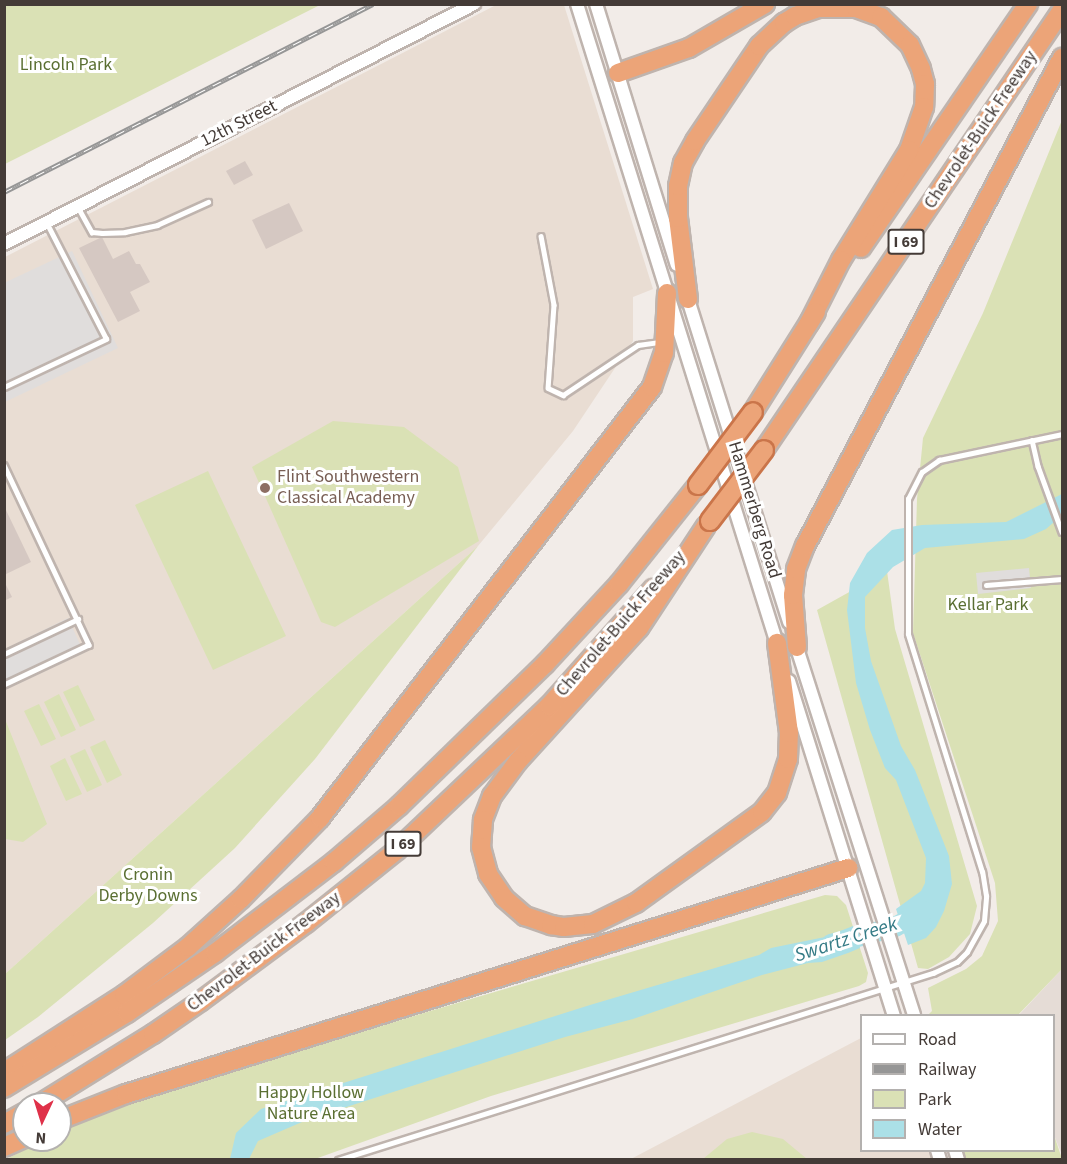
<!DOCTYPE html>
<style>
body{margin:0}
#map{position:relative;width:1067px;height:1164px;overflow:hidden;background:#f2ece8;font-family:"Source Sans 3",sans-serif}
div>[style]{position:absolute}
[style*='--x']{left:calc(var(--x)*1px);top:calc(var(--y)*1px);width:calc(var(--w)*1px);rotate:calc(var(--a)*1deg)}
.residential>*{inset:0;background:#e5dcd6}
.education>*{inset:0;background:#e9ddd3}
.green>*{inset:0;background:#dae1b5}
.parking>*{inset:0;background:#e0dddc}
.water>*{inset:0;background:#abe0e7}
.river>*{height:20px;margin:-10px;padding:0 10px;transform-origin:10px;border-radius:10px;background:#abe0e7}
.building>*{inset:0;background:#d5c8c2}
.roads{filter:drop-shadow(2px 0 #bfb4ae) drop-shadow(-2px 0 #bfb4ae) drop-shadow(0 2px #bfb4ae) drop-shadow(0 -2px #bfb4ae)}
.service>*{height:4.5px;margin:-2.25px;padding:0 2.25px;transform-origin:2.25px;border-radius:2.25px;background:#fff}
.tertiary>*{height:12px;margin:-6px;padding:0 6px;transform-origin:6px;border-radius:6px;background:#fff}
.motorway>*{height:18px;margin:-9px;padding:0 9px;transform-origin:9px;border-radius:9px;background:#eca478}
.rail>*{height:5px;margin-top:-2.5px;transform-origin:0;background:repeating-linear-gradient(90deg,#fff 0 9px,#969696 0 18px);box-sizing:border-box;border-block:2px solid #969696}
.bridges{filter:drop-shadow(2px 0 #ca754a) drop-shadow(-2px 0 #ca754a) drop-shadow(0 2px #ca754a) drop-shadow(0 -2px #ca754a)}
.motorway-bridge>*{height:18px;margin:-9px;padding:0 9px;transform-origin:9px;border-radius:9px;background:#eca478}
.dots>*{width:16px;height:16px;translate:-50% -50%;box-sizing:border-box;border:3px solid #fff;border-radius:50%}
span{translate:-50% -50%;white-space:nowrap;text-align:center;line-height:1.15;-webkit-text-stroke:6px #fff;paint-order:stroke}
.shield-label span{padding:2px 4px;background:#fff;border:2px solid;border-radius:4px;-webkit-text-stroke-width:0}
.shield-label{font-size:16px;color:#443b37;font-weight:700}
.park-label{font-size:18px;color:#5a6f32}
.street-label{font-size:18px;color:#443b37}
.education-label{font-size:18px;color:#785e54}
.left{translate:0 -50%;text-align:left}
.water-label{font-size:20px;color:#357b86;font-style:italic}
.frame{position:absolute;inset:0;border:6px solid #443b37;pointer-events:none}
.legend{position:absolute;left:860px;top:1014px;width:195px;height:138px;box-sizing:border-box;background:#fff;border:2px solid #b4b1af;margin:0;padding:8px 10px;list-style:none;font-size:18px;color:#443b37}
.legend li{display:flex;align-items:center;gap:12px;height:30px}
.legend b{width:30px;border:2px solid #b4b1af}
.north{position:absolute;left:12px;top:1092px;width:60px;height:60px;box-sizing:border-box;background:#fff;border:2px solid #b4b1af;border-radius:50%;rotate:184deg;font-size:16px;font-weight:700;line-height:24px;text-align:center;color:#443b37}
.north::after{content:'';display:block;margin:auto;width:21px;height:27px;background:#df3149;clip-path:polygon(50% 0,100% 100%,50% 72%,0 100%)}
</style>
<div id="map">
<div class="residential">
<i style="clip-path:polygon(1062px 969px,1062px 1155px,1054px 1135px,1054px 1016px,1018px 1016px)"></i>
</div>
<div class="education">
<i style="clip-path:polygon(496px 5px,564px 5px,653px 289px,633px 297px,633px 341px,573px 431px,478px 546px,5px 974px,5px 257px)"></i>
<i style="clip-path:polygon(861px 1038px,862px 1150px,930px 1151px,933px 1159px,629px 1160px)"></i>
</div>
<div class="green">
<i style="clip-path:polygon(5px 4px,320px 4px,320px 5px,5px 164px)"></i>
<i style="clip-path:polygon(1062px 120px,1062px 969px,1018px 1015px,928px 1015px,932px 1011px,928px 988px,966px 969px,982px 956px,998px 921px,995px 883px,913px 633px,917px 499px,923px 438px,983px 313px)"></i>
<i style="clip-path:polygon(333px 421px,404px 427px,458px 467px,479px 541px,335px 627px,321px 622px,252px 467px)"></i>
<i style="clip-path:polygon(208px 471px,286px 636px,213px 670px,135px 505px)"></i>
<i style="clip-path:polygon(478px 546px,315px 759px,235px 848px,153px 923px,38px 1017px,5px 1040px,5px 974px)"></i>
<i style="clip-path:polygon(887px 571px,895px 629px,977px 906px,970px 934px,949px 957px,928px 969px,918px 968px,817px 610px)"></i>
<i style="clip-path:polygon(78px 685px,95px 720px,80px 727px,63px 692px)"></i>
<i style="clip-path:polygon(59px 694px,76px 730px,61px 737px,44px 702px)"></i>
<i style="clip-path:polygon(39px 704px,56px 739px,41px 746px,24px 711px)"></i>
<i style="clip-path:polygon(5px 719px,47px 824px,23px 842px,5px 839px)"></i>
<i style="clip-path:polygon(105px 740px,122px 775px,107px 783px,90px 747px)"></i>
<i style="clip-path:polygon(85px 749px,102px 785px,87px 792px,70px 756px)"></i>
<i style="clip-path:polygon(65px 758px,82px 794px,66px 801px,50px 766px)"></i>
<i style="clip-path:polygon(825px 895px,837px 896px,846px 905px,868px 973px,866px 982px,859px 986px,491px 1096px,315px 1159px,5px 1160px,42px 1140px,60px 1140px,60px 1132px,108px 1110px,430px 1011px)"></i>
<i style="clip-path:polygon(752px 1132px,783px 1139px,807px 1159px,703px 1159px,727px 1139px)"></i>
<i style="clip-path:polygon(1054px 1135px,1062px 1159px,965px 1159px,962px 1151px,1054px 1150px)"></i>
</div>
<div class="parking">
<i style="clip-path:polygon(72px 251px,118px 348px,5px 402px,4px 283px)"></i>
<i style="clip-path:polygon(1029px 568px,1031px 588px,978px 594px,976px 573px)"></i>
<i style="clip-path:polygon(68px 618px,84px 653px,5px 690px,5px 649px)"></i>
</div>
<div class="water">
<i style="clip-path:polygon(1062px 494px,1062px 515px,1046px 529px,1024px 539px,925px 548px,893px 567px,865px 597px,865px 628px,871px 661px,901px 746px,915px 770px,949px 856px,952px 884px,944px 911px,936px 927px,926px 938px,908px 945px,896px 909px,921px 891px,925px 883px,926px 858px,896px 780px,885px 768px,870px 730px,856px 683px,847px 610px,850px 583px,867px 553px,892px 530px,922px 525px,1006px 522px)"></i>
<i style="clip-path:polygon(853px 926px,860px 948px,848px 953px,822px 962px,808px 963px,762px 975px,633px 1019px,565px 1037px,309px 1119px,258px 1141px,249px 1159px,230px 1159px,236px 1133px,261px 1109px,590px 1005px,759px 955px,771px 948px,825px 937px)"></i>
</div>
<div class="river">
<i style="--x:831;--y:944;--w:66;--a:-14.9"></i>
<i style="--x:895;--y:927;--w:33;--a:-29"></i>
</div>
<div class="building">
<i style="clip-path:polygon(245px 161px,253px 175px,234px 185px,226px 171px)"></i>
<i style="clip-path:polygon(289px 203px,303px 231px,266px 249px,252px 220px)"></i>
<i style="clip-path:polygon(102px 237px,113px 259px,129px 251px,136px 264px,140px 264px,150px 282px,130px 292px,140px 311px,118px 322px,79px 248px)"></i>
<i style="clip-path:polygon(4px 506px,31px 562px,4px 575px)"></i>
<i style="clip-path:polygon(4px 581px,12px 597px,4px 601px)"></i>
</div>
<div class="roads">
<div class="service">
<i style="--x:78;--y:207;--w:29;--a:61"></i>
<i style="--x:92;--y:232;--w:10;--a:6"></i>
<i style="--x:102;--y:233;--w:23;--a:-2"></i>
<i style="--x:125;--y:232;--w:33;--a:-12"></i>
<i style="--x:157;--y:225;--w:56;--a:-24.3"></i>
<i style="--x:541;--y:236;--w:70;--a:79.3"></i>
<i style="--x:554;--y:305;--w:83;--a:94.1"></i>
<i style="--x:548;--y:388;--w:17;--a:25"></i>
<i style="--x:563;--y:395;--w:90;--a:-33.7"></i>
<i style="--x:638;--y:345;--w:22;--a:-8"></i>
<i style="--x:4;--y:387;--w:113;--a:-25.2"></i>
<i style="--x:106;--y:339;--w:129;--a:-117.2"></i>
<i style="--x:1032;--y:440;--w:27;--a:77"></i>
<i style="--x:1038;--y:466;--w:70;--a:70"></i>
<i style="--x:4;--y:465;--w:199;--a:64.7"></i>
<i style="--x:89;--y:645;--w:94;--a:154.8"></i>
<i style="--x:986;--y:585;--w:76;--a:-4.5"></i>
<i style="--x:4;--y:654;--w:82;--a:-25.3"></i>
<i style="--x:338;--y:1160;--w:624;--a:-17.45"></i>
<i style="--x:933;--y:973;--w:26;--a:-25"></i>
<i style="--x:957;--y:962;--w:14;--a:-45"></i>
<i style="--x:967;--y:952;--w:35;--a:-61"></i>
<i style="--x:984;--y:921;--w:25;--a:-85"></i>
<i style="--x:986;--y:896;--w:24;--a:-99"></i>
<i style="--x:982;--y:872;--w:249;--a:-107.3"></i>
<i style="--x:908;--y:634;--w:135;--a:-90"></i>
<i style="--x:908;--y:499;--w:30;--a:-63"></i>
<i style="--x:922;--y:472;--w:21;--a:-35"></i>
<i style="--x:939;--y:460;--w:126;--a:-11.9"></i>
</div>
<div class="tertiary">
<i style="--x:577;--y:4;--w:677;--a:72.64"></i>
<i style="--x:596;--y:4;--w:273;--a:72.8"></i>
<i style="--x:4;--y:244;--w:528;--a:-27.05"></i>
<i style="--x:686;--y:293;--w:345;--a:72.6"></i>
<i style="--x:795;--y:642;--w:392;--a:72.3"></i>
<i style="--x:789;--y:681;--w:351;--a:72.6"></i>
<i style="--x:937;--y:1150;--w:10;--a:73"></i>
<i style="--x:955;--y:1150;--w:10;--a:73"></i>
</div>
<div class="motorway">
<i style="--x:618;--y:73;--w:75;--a:-19.4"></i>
<i style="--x:689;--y:48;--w:88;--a:-30.1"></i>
<i style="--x:861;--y:248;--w:296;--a:-55.6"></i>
<i style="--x:688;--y:299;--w:82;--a:-97"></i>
<i style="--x:678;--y:218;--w:32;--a:-90"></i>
<i style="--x:678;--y:186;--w:24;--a:-78"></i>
<i style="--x:683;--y:163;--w:25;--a:-61"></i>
<i style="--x:695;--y:141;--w:115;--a:-56"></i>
<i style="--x:759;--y:46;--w:34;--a:-43"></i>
<i style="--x:784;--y:23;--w:13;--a:-32"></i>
<i style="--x:795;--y:16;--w:24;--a:-19"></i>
<i style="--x:818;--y:8;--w:38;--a:0"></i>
<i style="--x:856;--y:8;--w:27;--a:20"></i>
<i style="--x:881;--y:17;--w:40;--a:44"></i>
<i style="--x:910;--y:45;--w:26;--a:65"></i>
<i style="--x:921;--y:69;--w:16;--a:75"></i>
<i style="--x:925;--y:84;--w:23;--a:92"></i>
<i style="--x:924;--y:107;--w:46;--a:109.2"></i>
<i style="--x:909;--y:150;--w:129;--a:121.7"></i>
<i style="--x:841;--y:260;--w:71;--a:116.9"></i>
<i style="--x:753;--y:412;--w:118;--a:-57.8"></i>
<i style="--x:764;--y:450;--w:531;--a:-55.89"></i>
<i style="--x:706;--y:526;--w:122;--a:123.3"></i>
<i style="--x:639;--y:628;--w:180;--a:132.3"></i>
<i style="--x:518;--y:761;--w:44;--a:126.6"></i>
<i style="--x:492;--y:796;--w:26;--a:111"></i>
<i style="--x:483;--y:820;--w:27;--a:94"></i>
<i style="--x:481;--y:847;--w:28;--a:75"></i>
<i style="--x:488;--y:874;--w:29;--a:56"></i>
<i style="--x:504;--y:898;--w:28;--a:41"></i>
<i style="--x:525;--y:916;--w:28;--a:19"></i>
<i style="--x:551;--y:925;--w:13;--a:9"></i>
<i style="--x:564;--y:927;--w:29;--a:-6"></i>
<i style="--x:593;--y:924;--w:48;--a:-26"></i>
<i style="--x:636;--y:903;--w:155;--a:-35.8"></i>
<i style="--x:762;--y:812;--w:24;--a:-52"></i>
<i style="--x:777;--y:793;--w:36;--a:-72"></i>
<i style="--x:788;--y:759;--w:26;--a:-88"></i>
<i style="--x:789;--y:733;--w:91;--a:-97.6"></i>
<i style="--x:797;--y:647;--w:52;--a:-94.4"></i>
<i style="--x:793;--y:595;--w:26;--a:-83"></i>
<i style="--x:796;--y:569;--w:25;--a:-69"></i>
<i style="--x:805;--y:546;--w:552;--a:-62.23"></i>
<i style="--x:4;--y:1072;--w:143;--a:-32.7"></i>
<i style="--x:124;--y:995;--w:80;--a:-36.9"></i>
<i style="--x:188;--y:947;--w:72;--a:-42.2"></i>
<i style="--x:241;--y:899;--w:113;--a:-45.7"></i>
<i style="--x:320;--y:818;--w:544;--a:-52.39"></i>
<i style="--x:652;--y:387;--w:36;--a:-71"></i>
<i style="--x:664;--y:353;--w:60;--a:-87.1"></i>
<i style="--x:4;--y:1088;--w:144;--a:-31.4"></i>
<i style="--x:127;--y:1013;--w:107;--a:-34.3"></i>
<i style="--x:215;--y:953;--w:150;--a:-37.4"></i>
<i style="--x:334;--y:862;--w:86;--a:-40.7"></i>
<i style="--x:399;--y:806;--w:204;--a:-44.2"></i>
<i style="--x:545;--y:664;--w:109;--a:-47.2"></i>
<i style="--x:619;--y:584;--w:127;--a:-51.4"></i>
<i style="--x:40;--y:1104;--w:133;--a:-31.8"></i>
<i style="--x:153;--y:1034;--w:58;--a:-34.5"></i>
<i style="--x:201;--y:1001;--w:131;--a:-36.6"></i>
<i style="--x:306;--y:923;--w:117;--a:-38.7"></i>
<i style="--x:397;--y:850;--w:209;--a:-43.5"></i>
<i style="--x:549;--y:706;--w:157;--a:-48.4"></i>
<i style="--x:60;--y:1120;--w:71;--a:-21.5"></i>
<i style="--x:126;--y:1094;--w:757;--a:-17.38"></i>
<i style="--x:4;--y:1124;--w:23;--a:-29"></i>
<i style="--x:4;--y:1147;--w:22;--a:-24"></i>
</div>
</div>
<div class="rail">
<i style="--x:4;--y:192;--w:414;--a:-27"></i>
</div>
<div class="bridges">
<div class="motorway-bridge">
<i style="--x:698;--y:485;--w:91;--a:-53"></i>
<i style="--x:710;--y:521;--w:89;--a:-52.7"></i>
</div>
</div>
<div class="dots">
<i style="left:265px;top:488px;background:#8d6e63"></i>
</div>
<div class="shield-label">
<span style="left:906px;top:242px">I 69</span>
<span style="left:403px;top:844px">I 69</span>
</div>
<div class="park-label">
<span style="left:66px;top:65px">Lincoln Park</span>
<span style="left:988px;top:605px">Kellar Park</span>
<span style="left:148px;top:886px">Cronin<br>Derby Downs</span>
<span style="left:311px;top:1104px">Happy Hollow<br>Nature Area</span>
</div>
<div class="street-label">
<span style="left:239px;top:124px;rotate:-27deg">12th Street</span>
<span style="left:981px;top:130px;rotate:-56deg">Chevrolet-Buick Freeway</span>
<span style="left:754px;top:510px;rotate:73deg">Hammerberg Road</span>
<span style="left:621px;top:624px;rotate:-49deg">Chevrolet-Buick Freeway</span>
<span style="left:264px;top:952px;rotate:-37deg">Chevrolet-Buick Freeway</span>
</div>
<div class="education-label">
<span class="left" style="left:277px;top:488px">Flint Southwestern<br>Classical Academy</span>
</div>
<div class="water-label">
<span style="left:846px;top:940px;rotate:-18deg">Swartz Creek</span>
</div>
<div class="frame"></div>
<ul class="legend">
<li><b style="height:8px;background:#fff"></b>Road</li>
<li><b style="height:8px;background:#969696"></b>Railway</li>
<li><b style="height:16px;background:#dae1b5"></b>Park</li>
<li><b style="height:16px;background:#abe0e7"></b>Water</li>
</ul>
<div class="north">N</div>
</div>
